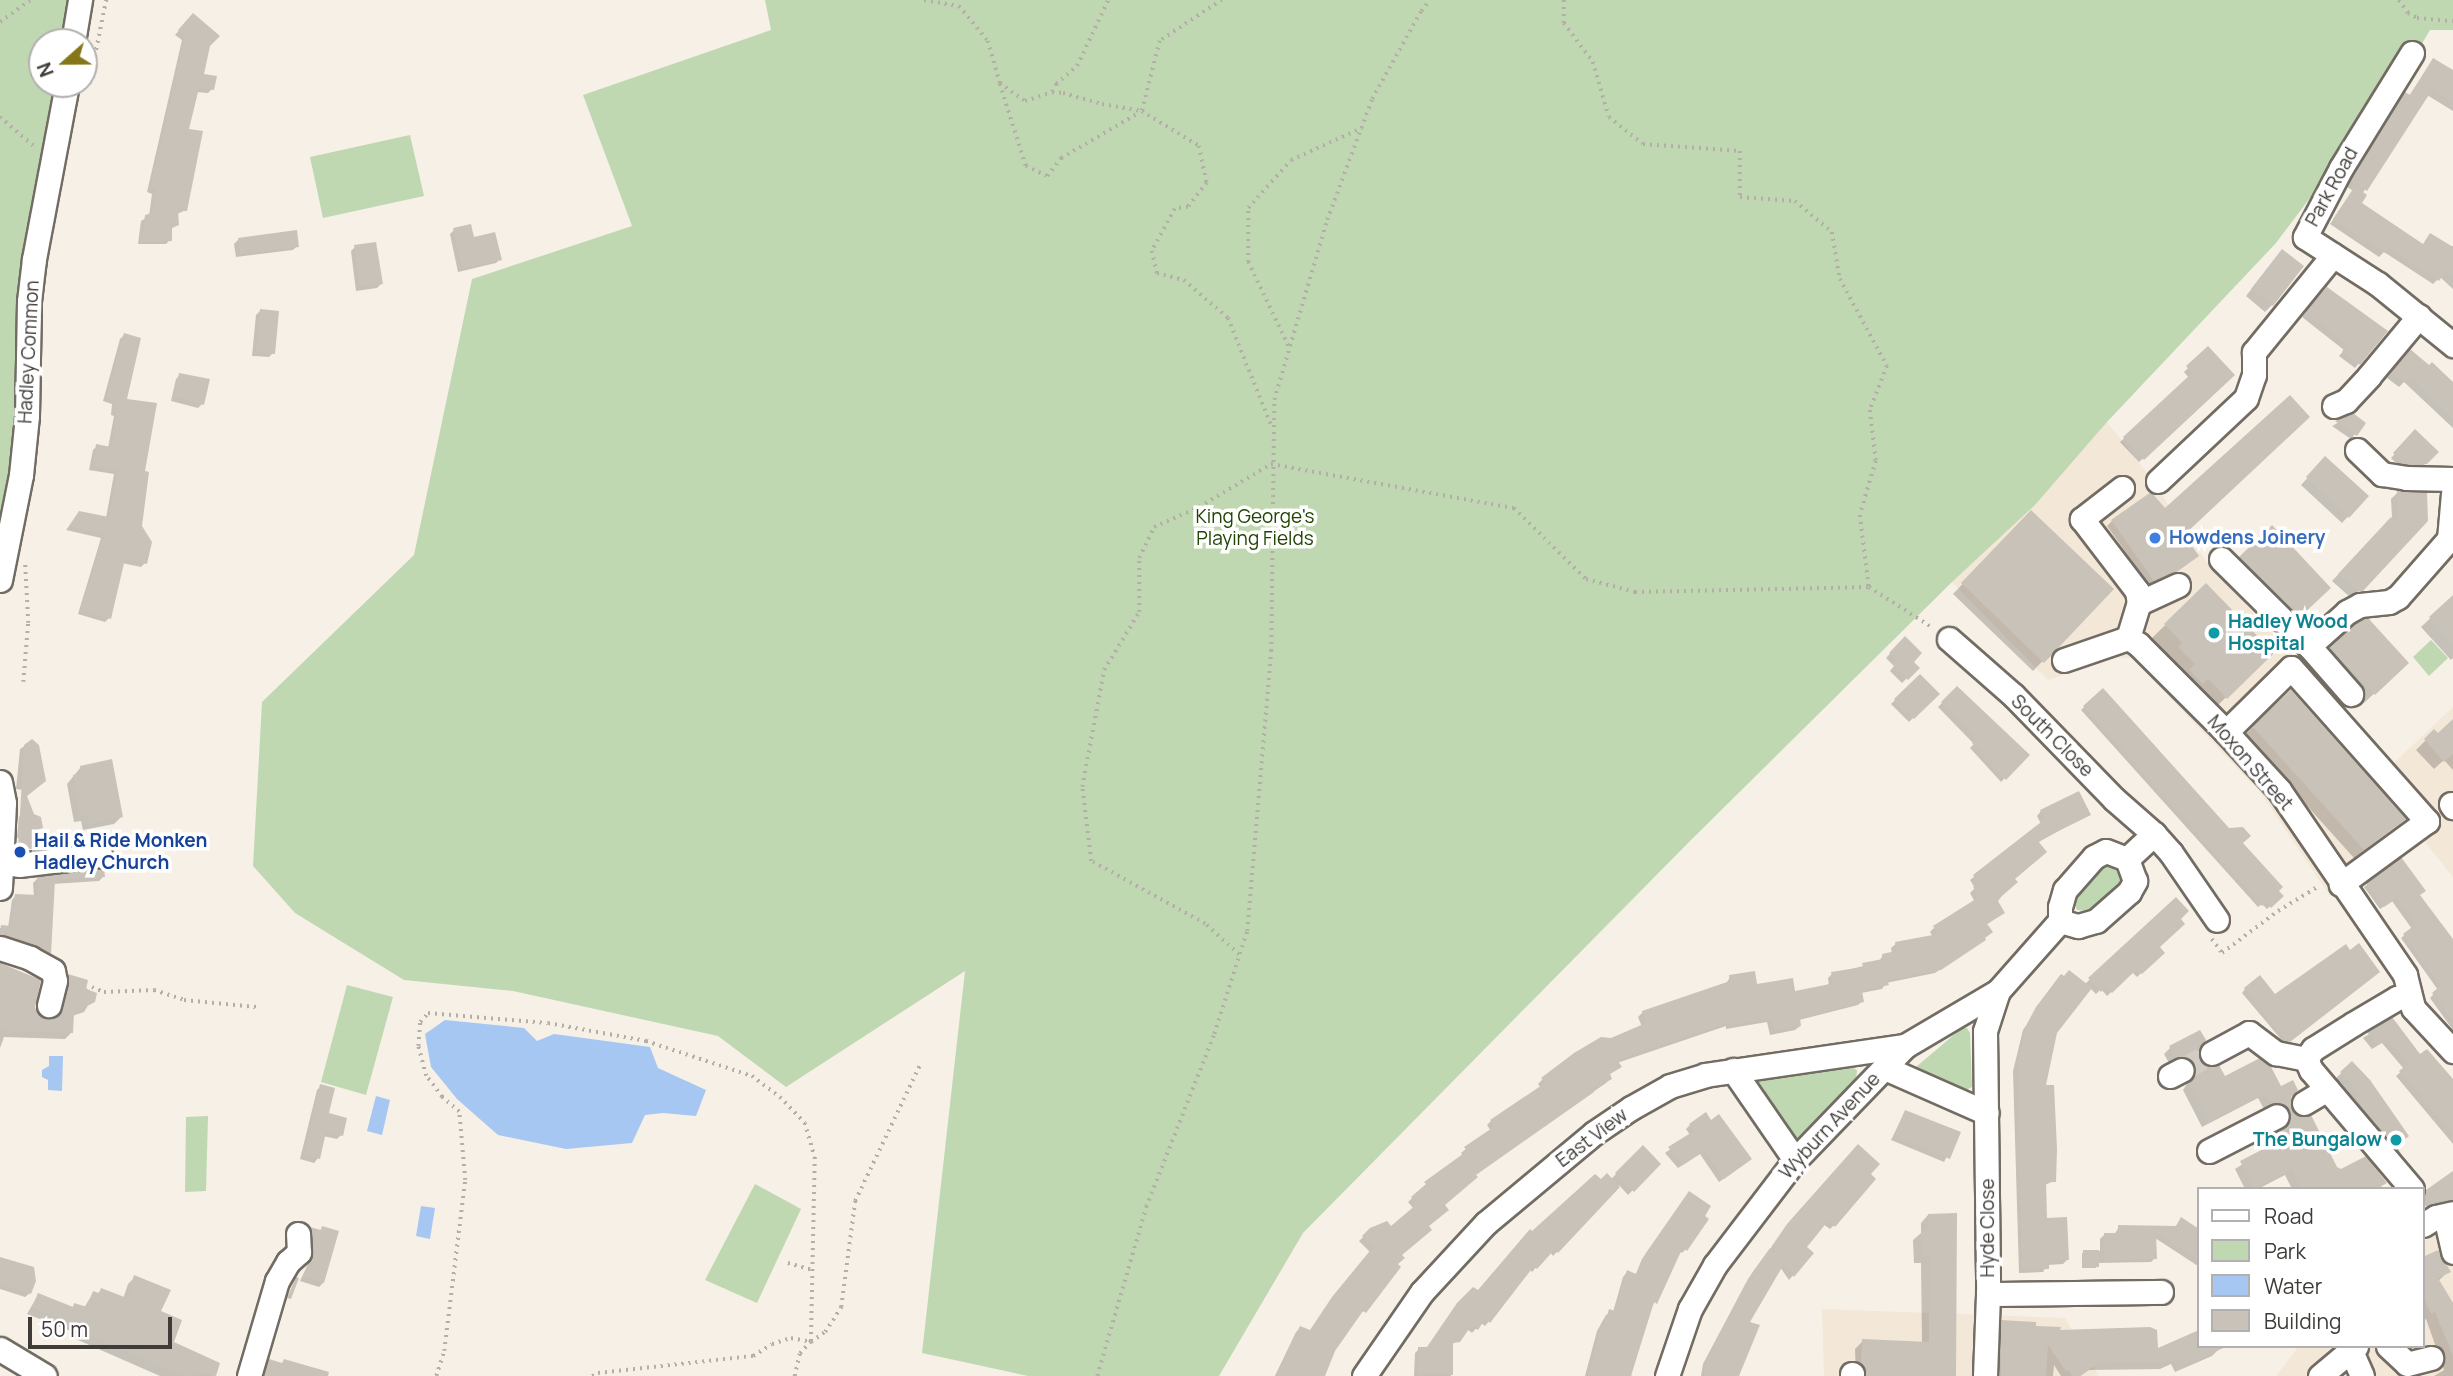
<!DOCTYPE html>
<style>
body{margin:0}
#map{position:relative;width:2453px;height:1376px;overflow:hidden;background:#f7f0e7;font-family:Manrope,sans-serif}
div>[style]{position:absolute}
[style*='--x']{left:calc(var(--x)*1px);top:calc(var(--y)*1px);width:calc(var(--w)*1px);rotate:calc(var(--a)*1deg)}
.built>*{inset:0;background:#f3e7d7}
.green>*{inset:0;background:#bfd8b1}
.water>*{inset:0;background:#a6c7f2}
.shadow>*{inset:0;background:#0003}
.building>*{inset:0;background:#c9c2b9}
.minor-tunnel>*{height:23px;margin-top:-11.5px;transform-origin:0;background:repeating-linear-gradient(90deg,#d2ccc4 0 23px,transparent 0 34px)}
.path>*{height:3.5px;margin-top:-1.75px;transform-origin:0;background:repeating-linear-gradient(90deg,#b3aea7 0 2px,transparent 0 7px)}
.roads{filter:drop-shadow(2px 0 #726c63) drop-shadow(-2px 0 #726c63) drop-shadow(0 2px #726c63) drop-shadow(0 -2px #726c63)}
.minor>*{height:23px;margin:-11.5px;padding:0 11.5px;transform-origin:11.5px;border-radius:11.5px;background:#fff}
.dots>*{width:19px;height:19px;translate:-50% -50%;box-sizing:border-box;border:4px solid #fff;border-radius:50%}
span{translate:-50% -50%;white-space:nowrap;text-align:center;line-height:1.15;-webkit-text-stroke:7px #fff;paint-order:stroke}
.street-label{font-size:19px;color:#3e3b38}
.park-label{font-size:19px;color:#204400}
.shop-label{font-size:19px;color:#366cbe;font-weight:700}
.left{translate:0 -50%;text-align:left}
.culture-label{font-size:19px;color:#0d838f;font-weight:700}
.right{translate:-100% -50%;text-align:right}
.transit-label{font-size:19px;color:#164399;font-weight:700}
.legend{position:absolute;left:2197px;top:1187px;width:228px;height:161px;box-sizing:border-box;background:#fff;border:2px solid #b2b1af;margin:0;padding:9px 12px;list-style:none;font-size:21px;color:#3e3b38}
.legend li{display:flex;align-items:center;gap:14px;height:35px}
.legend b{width:35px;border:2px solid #b2b1af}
.north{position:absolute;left:28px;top:28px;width:70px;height:70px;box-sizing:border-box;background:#fff;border:2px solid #b2b1af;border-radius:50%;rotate:249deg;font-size:19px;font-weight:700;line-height:28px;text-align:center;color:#3e3b38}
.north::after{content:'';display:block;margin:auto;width:24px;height:32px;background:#857619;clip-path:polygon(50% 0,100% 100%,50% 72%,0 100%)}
.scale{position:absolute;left:28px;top:1317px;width:144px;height:32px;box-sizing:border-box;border:4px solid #3e3b38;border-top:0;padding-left:9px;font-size:21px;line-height:24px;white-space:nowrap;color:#3e3b38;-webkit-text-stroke:5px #fff;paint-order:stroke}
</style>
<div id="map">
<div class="built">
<i style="clip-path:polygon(2107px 422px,2150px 477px,2209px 565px,2393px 764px,2453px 707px,2453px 877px,2420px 836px,2330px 896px,2260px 792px,2132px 658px,2115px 658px,2048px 680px,1952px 582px,2035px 505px)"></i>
<i style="clip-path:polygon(2453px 1227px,2453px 1376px,2276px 1376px,2299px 1346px,2423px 1346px,2423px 1242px)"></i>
<i style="clip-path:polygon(1822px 1309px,2065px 1318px,2099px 1376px,1824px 1376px)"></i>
</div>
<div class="green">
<i style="clip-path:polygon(0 0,72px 0,64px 42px,42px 42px,42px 84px,57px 84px,21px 270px,18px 417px,0 517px)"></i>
<i style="clip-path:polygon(765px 0,2453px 0,2453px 30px,2430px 30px,2407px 69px,2276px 243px,2107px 422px,2035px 505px,1952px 582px,1689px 842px,1303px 1233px,1219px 1376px,1028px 1376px,922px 1353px,965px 971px,786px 1087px,718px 1036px,513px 991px,404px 980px,295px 913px,253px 866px,262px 702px,414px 555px,472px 279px,632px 226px,583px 95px,771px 30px)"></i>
<i style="clip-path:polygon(410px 135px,424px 196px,323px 218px,310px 157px)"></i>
<i style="clip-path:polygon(2431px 640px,2448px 658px,2429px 676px,2413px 657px)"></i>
<i style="clip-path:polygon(2107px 861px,2120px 868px,2124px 881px,2120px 888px,2090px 911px,2077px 910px,2072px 899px,2101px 863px)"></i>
<i style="clip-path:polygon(347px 985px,393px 997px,366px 1095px,321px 1082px)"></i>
<i style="clip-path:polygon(1962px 1028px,1967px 1028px,1970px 1033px,1972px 1087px,1964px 1091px,1918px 1071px,1916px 1067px)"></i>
<i style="clip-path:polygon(1851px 1067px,1857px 1070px,1856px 1081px,1795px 1141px,1754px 1084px,1756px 1080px)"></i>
<i style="clip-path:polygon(208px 1116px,206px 1191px,185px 1192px,186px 1117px)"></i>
<i style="clip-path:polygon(755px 1184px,801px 1209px,757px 1303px,705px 1280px)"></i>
</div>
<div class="water">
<i style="clip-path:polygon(445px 1020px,524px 1028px,537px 1041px,554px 1034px,650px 1047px,658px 1068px,706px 1090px,696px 1116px,663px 1113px,645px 1115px,632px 1143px,566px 1149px,498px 1135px,457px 1099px,431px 1067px,425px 1034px)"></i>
<i style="clip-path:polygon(49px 1056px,63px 1056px,62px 1091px,48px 1090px,48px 1080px,42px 1077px,42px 1070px,49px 1066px)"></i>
<i style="clip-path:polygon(376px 1096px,390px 1100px,382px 1135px,367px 1131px)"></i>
<i style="clip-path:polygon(421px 1206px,435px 1208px,430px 1239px,416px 1236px)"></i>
</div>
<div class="shadow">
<i style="clip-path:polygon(189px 19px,209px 46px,202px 75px,212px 89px,208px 93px,196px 92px,187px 130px,186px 210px,177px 214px,177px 224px,170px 230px,170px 240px,166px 244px,138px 244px,141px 221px,149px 216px,152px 194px,147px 192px,182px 40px,175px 35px)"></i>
<i style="clip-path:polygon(2433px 60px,2453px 72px,2453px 111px,2427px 95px,2362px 194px,2359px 204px,2422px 246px,2453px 246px,2453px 289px,2440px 277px,2433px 284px,2384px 252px,2379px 257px,2330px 224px,2353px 191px,2346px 186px,2400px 99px,2405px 94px,2409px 96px)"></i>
<i style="clip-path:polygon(454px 230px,472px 239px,500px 259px,496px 263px,458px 272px,450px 234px)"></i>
<i style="clip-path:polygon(238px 240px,297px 246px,293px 250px,236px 257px,234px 244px)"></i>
<i style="clip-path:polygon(355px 247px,381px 284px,377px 288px,356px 291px,351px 251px)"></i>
<i style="clip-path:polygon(2276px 258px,2272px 305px,2265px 312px,2246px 296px)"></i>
<i style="clip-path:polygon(2327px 289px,2386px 331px,2355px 368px,2339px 356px,2344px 350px,2302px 317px)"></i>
<i style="clip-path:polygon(260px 311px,273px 353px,269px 357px,252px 356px,256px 315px)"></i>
<i style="clip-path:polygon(124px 335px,125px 400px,142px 473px,140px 526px,145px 563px,141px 567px,122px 563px,109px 618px,105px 622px,78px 614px,101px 538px,66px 530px,79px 513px,106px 518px,114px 474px,89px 470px,93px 450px,97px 446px,108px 448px,114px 416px,111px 415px,112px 404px,103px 401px,120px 339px)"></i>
<i style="clip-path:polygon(2208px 348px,2233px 375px,2139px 462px,2120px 442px,2189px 378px,2184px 372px)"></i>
<i style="clip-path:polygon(2405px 357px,2453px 385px,2453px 428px,2404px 382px,2399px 387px,2387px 378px)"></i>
<i style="clip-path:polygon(180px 375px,202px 404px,198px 408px,171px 401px,176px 379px)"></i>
<i style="clip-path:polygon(2352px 415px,2364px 423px,2351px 439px,2332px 426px)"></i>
<i style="clip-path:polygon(2415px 432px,2437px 452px,2421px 468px,2400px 467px,2391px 458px)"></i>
<i style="clip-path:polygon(2325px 459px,2366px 497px,2342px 523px,2301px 485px)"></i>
<i style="clip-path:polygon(2398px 492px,2426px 520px,2362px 589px,2350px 597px,2332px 581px,2392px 518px,2391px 499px)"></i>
<i style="clip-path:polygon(2031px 512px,2112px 589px,2033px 671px,1953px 594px)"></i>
<i style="clip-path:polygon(2112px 521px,2182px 535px,2197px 556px,2171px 576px,2149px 585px,2107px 526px)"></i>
<i style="clip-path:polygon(2272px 528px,2329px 588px,2290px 625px,2231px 567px)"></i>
<i style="clip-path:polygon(2206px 585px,2271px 653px,2212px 711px,2165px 662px,2169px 658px,2151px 639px)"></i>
<i style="clip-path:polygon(2453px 597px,2453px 658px,2451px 660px,2421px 627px)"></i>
<i style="clip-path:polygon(1905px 638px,1911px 662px,1917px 668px,1902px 683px,1890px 671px,1894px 666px,1886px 658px)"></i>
<i style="clip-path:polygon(2331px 649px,2407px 663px,2364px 703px,2322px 658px)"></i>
<i style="clip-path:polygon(1920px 676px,1937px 694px,1909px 722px,1891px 704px)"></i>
<i style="clip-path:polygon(1957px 688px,2027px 755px,2001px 782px,1970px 748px,1974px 744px,1938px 707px)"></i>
<i style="clip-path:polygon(2103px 690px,2241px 843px,2281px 896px,2267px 909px,2262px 904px,2258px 907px,2081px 710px)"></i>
<i style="clip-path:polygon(2453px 722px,2453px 770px,2444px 760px,2434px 769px,2416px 750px,2434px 732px,2438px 736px)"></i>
<i style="clip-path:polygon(2253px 727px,2404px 819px,2354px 858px,2244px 736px)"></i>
<i style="clip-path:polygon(32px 741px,30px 791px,16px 789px,20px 749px)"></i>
<i style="clip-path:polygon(81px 767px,121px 817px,114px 824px,83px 830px,81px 821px,74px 822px,67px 784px)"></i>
<i style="clip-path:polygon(26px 811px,41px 827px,34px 834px,17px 838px,19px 817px)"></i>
<i style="clip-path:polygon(2041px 811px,2089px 814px,2037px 843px,1996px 901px,2003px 913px,1986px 925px,1986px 936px,1935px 973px,1886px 983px,1882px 989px,1861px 993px,1862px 1001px,1858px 1005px,1799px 1020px,1800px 1026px,1795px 1030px,1770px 1035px,1767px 1022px,1726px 1029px,1726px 1026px,1617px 1063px,1619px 1067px,1608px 1075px,1610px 1079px,1606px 1083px,1474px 1175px,1442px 1205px,1400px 1255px,1364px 1311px,1358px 1314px,1334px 1351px,1324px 1376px,1275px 1376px,1296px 1332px,1301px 1328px,1309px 1332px,1370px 1252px,1359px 1241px,1371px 1230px,1391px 1228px,1414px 1209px,1408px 1202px,1439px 1173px,1463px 1156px,1461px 1153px,1466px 1149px,1491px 1131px,1487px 1125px,1491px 1121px,1541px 1088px,1538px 1084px,1542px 1080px,1611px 1040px,1642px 1027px,1638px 1017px,1643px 1012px,1726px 984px,1730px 977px,1794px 993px,1829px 986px,1828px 978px,1832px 974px,1879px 962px,1883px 955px,1892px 954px,1891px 948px,1896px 944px,1933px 937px,1930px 932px,1934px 928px,1975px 902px,1970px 893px,1975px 888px,1970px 880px,2041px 824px,2037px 816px)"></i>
<i style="clip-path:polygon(103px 877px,99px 881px,53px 884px,49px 953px,45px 957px,0 939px,0 928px,8px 928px,12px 900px,16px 895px,34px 897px,33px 883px,37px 879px)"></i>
<i style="clip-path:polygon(2368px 884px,2418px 895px,2453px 942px,2453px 1030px,2430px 998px,2438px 990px,2401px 938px,2412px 929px,2392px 901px,2380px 909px,2364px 887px)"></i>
<i style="clip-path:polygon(2176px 899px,2158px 948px,2163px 953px,2137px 977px,2132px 972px,2107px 996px,2101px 989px,2096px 994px,2090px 988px,2056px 1032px,2044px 1087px,2054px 1181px,2045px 1185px,2046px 1220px,2067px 1260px,2063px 1264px,2047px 1265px,2043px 1272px,2019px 1273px,2013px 1071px,2023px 1030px,2057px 980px,2085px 984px)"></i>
<i style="clip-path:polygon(0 965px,44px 1020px,57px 1017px,63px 982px,68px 976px,95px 994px,84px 1012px,72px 1016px,71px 1033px,65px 1039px,4px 1037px,0 1048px)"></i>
<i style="clip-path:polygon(2374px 975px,2285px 1044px,2242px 993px,2245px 989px,2275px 996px)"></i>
<i style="clip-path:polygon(2391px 1020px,2420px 1056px,2453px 1082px,2453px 1144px,2396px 1076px,2404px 1069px,2382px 1043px,2372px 1049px,2363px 1038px)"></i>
<i style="clip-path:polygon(2198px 1046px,2198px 1060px,2224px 1079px,2280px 1088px,2290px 1096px,2290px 1110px,2336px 1168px,2384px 1183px,2379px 1189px,2292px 1189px,2285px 1175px,2258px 1189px,2245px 1189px,2235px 1169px,2267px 1149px,2265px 1143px,2285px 1125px,2279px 1110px,2264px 1109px,2258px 1098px,2202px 1127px,2183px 1090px,2190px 1079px,2188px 1070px,2176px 1062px,2169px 1063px,2164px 1054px,2170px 1048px)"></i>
<i style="clip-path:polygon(2352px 1063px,2396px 1146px,2399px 1154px,2394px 1159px,2352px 1105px,2356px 1102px,2335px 1079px)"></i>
<i style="clip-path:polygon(321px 1086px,327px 1114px,341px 1135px,337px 1139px,323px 1136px,318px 1158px,314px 1163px,300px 1159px,317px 1090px)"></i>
<i style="clip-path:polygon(1905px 1112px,1959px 1133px,1944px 1162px,1891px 1140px)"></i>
<i style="clip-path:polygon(1690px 1125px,1746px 1163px,1719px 1182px,1700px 1154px,1678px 1168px,1665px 1153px,1690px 1135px,1686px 1129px)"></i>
<i style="clip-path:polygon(1858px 1146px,1834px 1225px,1830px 1229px,1823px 1224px,1804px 1248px,1812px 1253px,1789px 1280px,1780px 1267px,1747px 1323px,1738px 1376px,1701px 1376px,1703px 1364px,1748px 1279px,1784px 1230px)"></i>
<i style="clip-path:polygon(1643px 1148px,1659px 1164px,1628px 1195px,1619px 1185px,1553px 1256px,1550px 1252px,1532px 1272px,1530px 1270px,1485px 1326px,1481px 1323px,1472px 1333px,1467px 1329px,1451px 1346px,1451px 1376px,1414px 1376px,1415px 1353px,1419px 1349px,1426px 1349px,1532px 1234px,1601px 1182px,1611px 1179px)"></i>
<i style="clip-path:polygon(2453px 1172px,2453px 1202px,2427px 1207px,2423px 1204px,2423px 1195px)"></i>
<i style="clip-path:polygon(1686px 1197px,1686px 1249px,1682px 1253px,1679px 1251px,1652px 1307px,1630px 1375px,1633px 1376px,1585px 1376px,1597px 1331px,1606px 1315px,1613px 1312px,1623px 1277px,1627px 1272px,1635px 1276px,1642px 1259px)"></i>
<i style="clip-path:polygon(1928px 1215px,1953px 1376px,1856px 1376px,1855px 1349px,1863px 1341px,1922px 1343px,1921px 1263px,1914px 1263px,1913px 1240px,1921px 1233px,1921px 1223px)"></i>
<i style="clip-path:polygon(2181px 1220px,2199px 1231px,2198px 1266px,2155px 1238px,2155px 1258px,2151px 1262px,2097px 1263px,2096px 1268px,2082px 1268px,2082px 1253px,2100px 1251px,2100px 1239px,2104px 1235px,2114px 1235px,2119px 1227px,2175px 1227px)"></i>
<i style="clip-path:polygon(323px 1228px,323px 1283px,319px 1287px,300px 1281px,309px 1262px,306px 1233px,310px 1229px,319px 1231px)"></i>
<i style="clip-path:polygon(0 1258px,30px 1293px,25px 1297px,0 1289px)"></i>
<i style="clip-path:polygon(2423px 1259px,2448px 1272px,2438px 1281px,2453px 1307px,2453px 1376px,2434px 1376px,2444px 1370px,2426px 1319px,2423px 1321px)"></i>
<i style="clip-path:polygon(135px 1277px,159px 1311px,172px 1343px,218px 1363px,214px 1376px,160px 1376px,71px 1337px,73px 1332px,27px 1314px,38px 1295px,71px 1308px,75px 1305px,84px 1308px,93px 1293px,97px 1295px,101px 1290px,123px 1299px,128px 1284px)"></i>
<i style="clip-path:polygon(2002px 1322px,2156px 1350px,2199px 1332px,2199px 1346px,2219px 1349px,2212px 1356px,2175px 1372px,2171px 1364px,2160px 1369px,2089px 1370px,2080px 1376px,2061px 1376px,2054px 1365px,2053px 1376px,1994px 1376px,1994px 1329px)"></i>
<i style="clip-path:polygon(269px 1361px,327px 1376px,261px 1376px)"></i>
</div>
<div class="building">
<i style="clip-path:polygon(193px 13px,220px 36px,210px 46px,204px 74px,217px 76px,214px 90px,199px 88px,189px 129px,203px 131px,187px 211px,178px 211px,179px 225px,172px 228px,172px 241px,149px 242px,142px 241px,145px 215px,152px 213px,156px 190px,150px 188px,185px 36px,178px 30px)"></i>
<i style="clip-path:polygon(2433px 58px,2453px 70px,2453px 103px,2432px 90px,2367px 191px,2350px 181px,2405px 92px,2410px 95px)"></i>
<i style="clip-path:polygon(2355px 186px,2367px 195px,2362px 203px,2423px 244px,2430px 233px,2453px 247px,2453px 277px,2445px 272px,2439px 281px,2389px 248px,2385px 253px,2333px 219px)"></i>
<i style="clip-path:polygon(471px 224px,474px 237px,495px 232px,502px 260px,462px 269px,453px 228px)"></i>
<i style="clip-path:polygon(297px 230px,299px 247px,240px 254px,238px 238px)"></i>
<i style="clip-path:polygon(376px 242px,383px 284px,360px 287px,354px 245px)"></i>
<i style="clip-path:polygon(2282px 249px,2304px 266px,2273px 306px,2251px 289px)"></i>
<i style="clip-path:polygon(2327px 287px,2388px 331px,2360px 365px,2342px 351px,2347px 345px,2305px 312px)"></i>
<i style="clip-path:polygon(260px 309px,279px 311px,275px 354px,256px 352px)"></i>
<i style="clip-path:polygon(124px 333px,141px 338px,127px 399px,157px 403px,145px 471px,149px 472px,142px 526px,152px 542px,147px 564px,125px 559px,111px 619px,81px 610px,104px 534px,69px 526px,79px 511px,109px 517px,118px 470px,93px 466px,96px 444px,111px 447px,117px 412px,114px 411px,116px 400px,106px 397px)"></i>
<i style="clip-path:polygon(2208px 346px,2235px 375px,2144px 460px,2123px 437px,2192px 373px,2186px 366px)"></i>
<i style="clip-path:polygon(2410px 349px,2429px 365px,2432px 362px,2453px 382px,2453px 418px,2411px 377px,2406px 382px,2390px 372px)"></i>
<i style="clip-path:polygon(179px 373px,210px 379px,204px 405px,174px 397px)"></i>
<i style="clip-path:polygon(2290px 395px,2310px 417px,2184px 535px,2199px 556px,2178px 571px,2154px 581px,2111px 520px,2151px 492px,2165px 508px)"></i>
<i style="clip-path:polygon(2353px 413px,2366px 423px,2357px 436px,2335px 421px)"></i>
<i style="clip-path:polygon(2415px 429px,2439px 452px,2427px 464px,2405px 464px,2393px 453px)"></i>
<i style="clip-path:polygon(2325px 456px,2369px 496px,2349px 518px,2306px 477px)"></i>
<i style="clip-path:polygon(2397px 491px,2427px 492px,2428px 521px,2363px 591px,2357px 591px,2338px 574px,2391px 517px,2398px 524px)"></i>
<i style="clip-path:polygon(2031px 510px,2114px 589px,2044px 663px,1961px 583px)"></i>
<i style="clip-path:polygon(2272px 525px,2331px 588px,2300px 617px,2239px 557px)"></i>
<i style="clip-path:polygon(2206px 583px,2274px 653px,2227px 699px,2208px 679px,2203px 684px,2189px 670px,2195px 664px,2178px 647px,2182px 643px,2164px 624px)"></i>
<i style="clip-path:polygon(2453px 595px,2453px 643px,2429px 617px)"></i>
<i style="clip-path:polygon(2368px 618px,2409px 663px,2375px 695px,2329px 647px,2355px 624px)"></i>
<i style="clip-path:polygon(1905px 636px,1922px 653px,1914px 662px,1920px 668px,1908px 680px,1893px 665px,1897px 661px,1889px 653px)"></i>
<i style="clip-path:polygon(1920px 674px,1940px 694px,1914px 719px,1894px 699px)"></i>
<i style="clip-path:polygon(1957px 686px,2030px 755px,2006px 780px,1972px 743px,1977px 739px,1941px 702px)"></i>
<i style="clip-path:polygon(2103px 688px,2229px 828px,2243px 827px,2251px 836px,2243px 843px,2283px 887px,2279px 891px,2284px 896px,2271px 908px,2266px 902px,2262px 906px,2083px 706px)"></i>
<i style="clip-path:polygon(2291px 690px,2406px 819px,2364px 850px,2252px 726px)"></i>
<i style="clip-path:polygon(2453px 719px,2453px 754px,2444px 762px,2424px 739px,2434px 729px,2438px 733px)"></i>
<i style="clip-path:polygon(32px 739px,39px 745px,46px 781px,27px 796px,34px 814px,41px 817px,43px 828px,36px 830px,34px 849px,18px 848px,24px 745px)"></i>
<i style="clip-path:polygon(112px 759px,123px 817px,89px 824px,87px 815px,80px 816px,73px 775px,81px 774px,80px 766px)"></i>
<i style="clip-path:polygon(2079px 791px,2091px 815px,2038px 841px,2047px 852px,2015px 879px,2018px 882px,2002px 896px,1998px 901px,2005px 913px,1987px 924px,1993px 932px,1985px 938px,1986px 940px,1941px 970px,1887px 980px,1889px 985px,1862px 991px,1864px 1002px,1800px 1018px,1801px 1026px,1774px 1031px,1771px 1019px,1730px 1025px,1729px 1023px,1653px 1047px,1618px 1061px,1622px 1067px,1610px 1074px,1612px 1079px,1593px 1089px,1594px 1092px,1476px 1175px,1478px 1177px,1445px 1205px,1449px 1210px,1429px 1226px,1432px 1230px,1402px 1255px,1405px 1258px,1398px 1264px,1401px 1267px,1366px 1313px,1363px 1311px,1335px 1351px,1325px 1376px,1275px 1376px,1300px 1326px,1310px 1330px,1332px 1297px,1373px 1247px,1362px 1236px,1370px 1228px,1387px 1221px,1391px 1226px,1417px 1204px,1411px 1197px,1426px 1184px,1424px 1182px,1467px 1151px,1464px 1147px,1495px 1126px,1490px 1120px,1545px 1083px,1541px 1078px,1574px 1053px,1601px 1037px,1611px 1038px,1646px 1023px,1642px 1011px,1730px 981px,1729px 975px,1755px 971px,1757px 984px,1793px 978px,1795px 991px,1825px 985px,1833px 983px,1831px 972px,1863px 967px,1862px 963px,1883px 959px,1882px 954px,1896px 951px,1895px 942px,1938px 934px,1933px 926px,1979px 897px,1973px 887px,1979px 884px,1973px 875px,2045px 819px,2040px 810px)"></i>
<i style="clip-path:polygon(2401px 857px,2426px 891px,2420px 895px,2453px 939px,2453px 1021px,2432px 993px,2440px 986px,2403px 934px,2415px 925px,2396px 899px,2384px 907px,2366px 883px)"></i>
<i style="clip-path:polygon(104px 868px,105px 877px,55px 880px,51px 954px,35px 945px,0 934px,1px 925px,11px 926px,15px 894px,38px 895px,37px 877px)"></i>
<i style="clip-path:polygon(2176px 897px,2189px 911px,2181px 919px,2185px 924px,2160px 947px,2165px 953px,2142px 974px,2137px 969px,2112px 993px,2106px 987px,2101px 992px,2088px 978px)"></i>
<i style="clip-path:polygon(2359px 943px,2380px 972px,2290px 1042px,2286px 1041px,2244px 988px,2260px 975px,2275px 994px,2346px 944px,2350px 950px)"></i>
<i style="clip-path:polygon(0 963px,41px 980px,35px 1008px,45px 1018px,53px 1018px,62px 1009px,68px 974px,88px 980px,86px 989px,97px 993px,95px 1002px,74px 1013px,73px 1033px,0 1031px)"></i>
<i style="clip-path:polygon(2069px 970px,2092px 988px,2057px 1033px,2046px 1085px,2054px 1085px,2057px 1149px,2056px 1182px,2046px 1182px,2047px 1218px,2067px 1217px,2069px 1260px,2049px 1261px,2049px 1269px,2022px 1269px,2017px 1066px,2027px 1024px,2036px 1007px,2061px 974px,2064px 976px)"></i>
<i style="clip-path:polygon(2392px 1017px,2420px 1054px,2427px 1049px,2453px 1079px,2453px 1134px,2399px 1071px,2408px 1064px,2387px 1039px,2378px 1045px,2367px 1032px)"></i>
<i style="clip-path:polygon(2200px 1030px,2206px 1040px,2198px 1053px,2204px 1064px,2219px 1065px,2225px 1076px,2260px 1058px,2270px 1065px,2281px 1086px,2293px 1080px,2298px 1090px,2291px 1097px,2292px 1110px,2298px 1116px,2311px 1115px,2337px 1167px,2341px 1169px,2366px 1156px,2387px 1183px,2376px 1189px,2302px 1189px,2292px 1170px,2254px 1189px,2240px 1161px,2273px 1144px,2270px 1135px,2288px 1124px,2290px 1110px,2284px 1104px,2270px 1104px,2265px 1093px,2209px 1122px,2188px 1082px,2196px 1072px,2194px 1063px,2184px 1056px,2175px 1058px,2169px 1046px)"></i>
<i style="clip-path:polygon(2352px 1061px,2370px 1080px,2409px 1136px,2397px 1146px,2401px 1154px,2370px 1118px,2357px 1098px,2361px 1095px,2340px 1072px)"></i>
<i style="clip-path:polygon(320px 1084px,335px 1088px,329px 1113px,347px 1118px,343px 1136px,326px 1132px,320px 1159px,304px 1155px)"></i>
<i style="clip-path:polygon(1905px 1110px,1961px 1132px,1950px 1159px,1894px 1135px)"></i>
<i style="clip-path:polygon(1706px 1112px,1711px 1120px,1719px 1114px,1752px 1159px,1724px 1179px,1704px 1151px,1683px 1165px,1668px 1147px,1694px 1131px,1689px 1124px)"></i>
<i style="clip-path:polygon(1858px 1144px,1880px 1164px,1871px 1174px,1876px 1179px,1835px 1227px,1828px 1221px,1807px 1247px,1814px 1253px,1794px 1277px,1784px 1264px,1750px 1322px,1760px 1325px,1739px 1376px,1704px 1376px,1706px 1359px,1752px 1273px,1770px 1248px,1777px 1254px,1772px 1246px,1787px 1224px)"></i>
<i style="clip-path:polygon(1643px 1145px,1661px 1164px,1634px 1192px,1615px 1173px)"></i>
<i style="clip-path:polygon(2453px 1171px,2453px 1199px,2432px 1203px,2424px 1196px,2426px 1190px)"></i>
<i style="clip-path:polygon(1607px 1173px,1620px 1187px,1558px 1253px,1555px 1249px,1537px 1269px,1534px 1266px,1490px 1323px,1485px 1319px,1478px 1330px,1471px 1326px,1460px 1342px,1453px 1343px,1453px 1375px,1418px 1374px,1418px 1347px,1427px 1347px,1457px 1303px,1473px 1287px,1478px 1290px,1530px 1229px,1532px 1231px,1595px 1174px,1601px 1179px)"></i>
<i style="clip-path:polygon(1689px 1191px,1711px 1206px,1705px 1216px,1709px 1219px,1687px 1251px,1683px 1247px,1657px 1304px,1654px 1302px,1631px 1376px,1588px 1376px,1601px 1325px,1604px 1326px,1609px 1309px,1615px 1311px,1627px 1270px,1636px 1274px,1646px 1253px)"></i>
<i style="clip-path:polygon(1957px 1213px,1956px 1376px,1866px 1376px,1861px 1364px,1862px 1339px,1929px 1342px,1929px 1256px,1921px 1256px,1921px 1231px,1928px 1230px,1928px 1214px)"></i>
<i style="clip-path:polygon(2181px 1217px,2199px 1229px,2199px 1260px,2156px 1233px,2157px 1259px,2104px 1260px,2104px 1233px,2118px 1233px,2118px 1225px,2176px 1226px)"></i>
<i style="clip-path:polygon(322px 1226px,339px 1231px,324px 1283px,303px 1277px,313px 1252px,310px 1227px,321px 1230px)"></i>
<i style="clip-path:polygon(2083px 1250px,2099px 1250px,2099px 1267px,2083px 1267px)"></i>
<i style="clip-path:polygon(2438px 1250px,2451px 1272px,2438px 1278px,2453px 1303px,2453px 1356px,2435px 1312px,2431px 1314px,2423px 1296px,2423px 1254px,2425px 1256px)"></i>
<i style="clip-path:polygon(0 1257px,34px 1267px,36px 1281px,31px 1294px,0 1284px)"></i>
<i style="clip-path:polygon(134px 1275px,171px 1290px,161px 1311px,182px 1320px,174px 1342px,220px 1363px,216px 1376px,193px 1372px,191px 1376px,182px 1376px,77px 1330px,79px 1325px,32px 1307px,38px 1293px,73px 1307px,74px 1303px,87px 1307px,93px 1291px,99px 1293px,101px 1288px,127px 1298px)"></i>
<i style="clip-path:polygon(296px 1277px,299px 1278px,291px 1299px,287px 1298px)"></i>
<i style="clip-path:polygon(2001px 1320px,2036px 1322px,2036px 1326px,2061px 1327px,2060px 1330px,2150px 1327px,2157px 1330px,2158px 1348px,2199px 1330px,2199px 1346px,2228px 1346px,2182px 1366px,2179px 1358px,2169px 1362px,2098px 1363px,2080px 1376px,2072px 1376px,2068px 1370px,2066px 1372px,2048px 1345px,2046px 1376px,2001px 1376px)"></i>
<i style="clip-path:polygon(269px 1359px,282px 1363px,284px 1359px,329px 1372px,328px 1376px,264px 1376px)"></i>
</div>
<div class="minor-tunnel">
<i style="--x:2182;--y:1070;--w:34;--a:-30"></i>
</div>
<div class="path">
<i style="--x:924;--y:0;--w:36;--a:10"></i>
<i style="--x:959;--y:6;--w:45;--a:50.4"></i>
<i style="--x:988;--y:41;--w:44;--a:74.1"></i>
<i style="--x:1000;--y:83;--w:31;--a:36"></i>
<i style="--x:1025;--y:101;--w:28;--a:-18"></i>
<i style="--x:1052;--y:92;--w:11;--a:5"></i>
<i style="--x:1063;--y:93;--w:41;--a:15.8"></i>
<i style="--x:1102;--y:104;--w:40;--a:10"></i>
<i style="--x:1222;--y:0;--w:74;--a:146.5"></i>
<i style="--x:1160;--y:41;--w:72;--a:104.4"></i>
<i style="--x:1142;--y:111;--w:67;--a:31.6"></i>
<i style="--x:1199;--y:146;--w:38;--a:78"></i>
<i style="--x:1207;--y:183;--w:31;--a:128"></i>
<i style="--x:1188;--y:207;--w:13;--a:171"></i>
<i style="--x:1175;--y:209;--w:48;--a:118.7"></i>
<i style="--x:1152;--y:251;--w:23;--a:77"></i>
<i style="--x:1157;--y:273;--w:28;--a:15"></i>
<i style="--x:1184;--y:280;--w:58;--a:40.8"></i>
<i style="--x:1228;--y:318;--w:118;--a:68"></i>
<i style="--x:1564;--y:0;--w:23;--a:90"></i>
<i style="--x:1564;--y:23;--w:49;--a:53.4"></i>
<i style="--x:1593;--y:62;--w:57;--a:73.8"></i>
<i style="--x:1609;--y:117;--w:43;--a:38.5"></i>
<i style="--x:1643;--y:144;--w:97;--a:4.1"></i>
<i style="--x:1740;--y:151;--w:46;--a:90"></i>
<i style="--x:1740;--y:197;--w:55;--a:4.2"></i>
<i style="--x:1795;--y:201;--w:48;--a:40"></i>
<i style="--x:1832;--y:232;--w:48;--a:80.3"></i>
<i style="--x:1840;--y:279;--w:99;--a:61.6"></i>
<i style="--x:1887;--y:366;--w:47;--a:111.1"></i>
<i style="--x:1870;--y:410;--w:51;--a:83.3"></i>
<i style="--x:1876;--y:461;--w:56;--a:106.5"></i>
<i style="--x:1860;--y:515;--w:73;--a:82.9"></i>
<i style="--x:2399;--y:0;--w:16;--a:55"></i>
<i style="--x:2408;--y:13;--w:10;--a:29"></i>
<i style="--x:2417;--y:18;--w:36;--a:5"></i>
<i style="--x:0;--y:22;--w:37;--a:-36"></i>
<i style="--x:89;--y:84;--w:86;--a:-78.6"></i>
<i style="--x:1000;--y:84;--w:86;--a:72.4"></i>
<i style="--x:1026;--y:166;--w:23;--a:25"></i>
<i style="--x:1047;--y:176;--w:23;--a:-52"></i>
<i style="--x:1061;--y:158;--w:91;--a:-30.2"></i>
<i style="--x:1052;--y:92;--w:9;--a:-63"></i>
<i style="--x:1056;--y:84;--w:28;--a:-41"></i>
<i style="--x:1077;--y:66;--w:73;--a:-64.8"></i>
<i style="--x:0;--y:117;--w:46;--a:40.6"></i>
<i style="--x:1288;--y:346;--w:93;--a:-115.5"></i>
<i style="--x:1248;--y:262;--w:54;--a:-90"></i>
<i style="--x:1248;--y:208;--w:64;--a:-48.1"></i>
<i style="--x:1291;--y:160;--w:78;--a:-24.3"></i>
<i style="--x:23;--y:682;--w:59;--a:-85.2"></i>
<i style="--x:28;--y:623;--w:58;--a:-93"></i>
<i style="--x:2212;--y:939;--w:17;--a:54"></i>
<i style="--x:2222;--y:953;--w:70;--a:-36.9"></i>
<i style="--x:2278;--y:911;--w:48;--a:-31.4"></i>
<i style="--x:1239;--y:955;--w:46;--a:-137.6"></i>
<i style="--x:1205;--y:924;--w:130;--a:-151.1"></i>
<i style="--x:1091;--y:861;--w:75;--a:-96.9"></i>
<i style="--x:1082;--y:787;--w:119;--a:-79.4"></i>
<i style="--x:1104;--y:670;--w:68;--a:-58.9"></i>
<i style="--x:1139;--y:612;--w:54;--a:-90"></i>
<i style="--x:1139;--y:558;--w:34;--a:-64"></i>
<i style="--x:1154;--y:527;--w:49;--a:-24"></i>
<i style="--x:1199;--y:507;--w:84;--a:-30.8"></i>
<i style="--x:1271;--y:464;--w:247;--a:10.3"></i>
<i style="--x:1514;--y:508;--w:101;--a:44.6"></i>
<i style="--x:1586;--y:579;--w:51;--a:14.9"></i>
<i style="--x:1635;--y:592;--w:234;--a:-1.2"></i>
<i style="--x:1869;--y:587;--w:76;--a:32.6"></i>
<i style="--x:92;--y:987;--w:13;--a:23"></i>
<i style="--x:104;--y:992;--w:50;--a:-2.3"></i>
<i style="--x:154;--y:990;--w:32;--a:18"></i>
<i style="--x:184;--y:1000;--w:73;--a:5.5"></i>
<i style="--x:788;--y:1263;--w:26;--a:16"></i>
<i style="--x:436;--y:1376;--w:26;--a:-72"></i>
<i style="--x:444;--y:1351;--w:172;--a:-83"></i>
<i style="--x:465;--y:1180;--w:68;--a:-95"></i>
<i style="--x:459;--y:1112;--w:23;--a:-139"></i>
<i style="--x:442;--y:1097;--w:26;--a:-127"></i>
<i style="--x:426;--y:1076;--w:31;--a:-105"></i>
<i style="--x:418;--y:1046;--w:24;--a:-85"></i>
<i style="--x:420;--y:1022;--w:12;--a:-48"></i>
<i style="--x:428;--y:1013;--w:120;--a:4.8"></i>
<i style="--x:548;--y:1023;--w:100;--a:10.4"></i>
<i style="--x:646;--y:1041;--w:112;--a:18.3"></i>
<i style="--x:752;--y:1076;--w:35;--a:37"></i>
<i style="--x:780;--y:1097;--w:36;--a:46"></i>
<i style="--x:805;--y:1123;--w:35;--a:74"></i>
<i style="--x:815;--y:1157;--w:185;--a:91.2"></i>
<i style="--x:811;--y:1342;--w:16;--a:133"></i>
<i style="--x:800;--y:1354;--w:23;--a:103"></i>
<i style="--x:592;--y:1376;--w:7;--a:-27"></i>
<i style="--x:598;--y:1373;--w:156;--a:-6.3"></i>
<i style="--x:753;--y:1356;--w:22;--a:-32"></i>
<i style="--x:772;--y:1344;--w:20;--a:-18"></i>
<i style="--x:791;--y:1338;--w:20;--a:11"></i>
<i style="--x:811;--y:1342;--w:17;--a:-36"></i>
<i style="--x:825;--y:1332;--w:30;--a:-57"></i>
<i style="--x:841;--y:1307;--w:107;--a:-82.5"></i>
<i style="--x:855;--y:1201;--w:151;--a:-64.5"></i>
<i style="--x:1097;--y:1376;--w:176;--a:-73.8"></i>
<i style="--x:1146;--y:1207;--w:186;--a:-68.5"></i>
<i style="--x:1214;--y:1034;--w:108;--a:-72.2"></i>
<i style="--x:1247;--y:931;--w:281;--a:-85.1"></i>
<i style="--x:1271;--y:651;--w:251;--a:-89.3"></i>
<i style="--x:1274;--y:400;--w:188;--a:-73.6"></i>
<i style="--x:1327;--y:220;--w:129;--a:-69.6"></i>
<i style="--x:1372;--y:99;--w:101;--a:-60.9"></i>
<i style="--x:1421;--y:11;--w:14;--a:-51"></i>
</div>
<div class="roads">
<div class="minor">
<i style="--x:73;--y:42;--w:43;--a:-80.5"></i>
<i style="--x:2412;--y:53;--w:135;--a:121.7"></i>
<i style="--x:2341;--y:168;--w:78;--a:117.6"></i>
<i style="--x:2305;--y:237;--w:87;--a:32.8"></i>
<i style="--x:2378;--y:284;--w:97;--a:39.1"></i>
<i style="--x:2334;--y:406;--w:13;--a:-23"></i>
<i style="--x:2346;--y:401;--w:34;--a:-47"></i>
<i style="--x:2369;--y:376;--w:78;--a:-50.2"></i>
<i style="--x:2357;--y:450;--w:35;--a:44"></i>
<i style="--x:2382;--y:474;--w:24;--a:9"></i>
<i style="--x:2406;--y:478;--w:47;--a:1.2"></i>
<i style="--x:2158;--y:481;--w:121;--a:-43.3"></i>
<i style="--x:2246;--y:398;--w:24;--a:-71"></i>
<i style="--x:2254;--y:375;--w:23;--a:-90"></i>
<i style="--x:2254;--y:352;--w:125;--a:-50.8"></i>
<i style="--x:2122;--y:488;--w:51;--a:142.2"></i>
<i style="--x:2082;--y:519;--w:91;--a:52.6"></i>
<i style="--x:2137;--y:591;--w:12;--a:81"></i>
<i style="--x:2221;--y:559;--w:124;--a:44.7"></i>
<i style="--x:2309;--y:646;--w:51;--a:-41.8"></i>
<i style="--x:2347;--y:612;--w:15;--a:-28"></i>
<i style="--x:2360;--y:605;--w:29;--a:-6"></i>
<i style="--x:2389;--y:602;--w:10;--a:-29"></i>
<i style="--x:2398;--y:597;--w:77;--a:-48.7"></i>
<i style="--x:2449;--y:539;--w:46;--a:-85"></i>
<i style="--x:0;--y:580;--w:107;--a:-78.7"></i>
<i style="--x:21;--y:475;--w:59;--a:-84.2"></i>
<i style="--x:27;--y:416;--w:115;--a:-89"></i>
<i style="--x:29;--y:301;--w:42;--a:-83.2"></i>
<i style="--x:34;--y:259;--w:178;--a:-79.3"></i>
<i style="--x:2128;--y:638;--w:37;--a:-73"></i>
<i style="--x:2139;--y:603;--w:43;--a:-24.8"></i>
<i style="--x:1949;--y:639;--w:85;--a:41.2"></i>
<i style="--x:2013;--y:695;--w:145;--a:45.8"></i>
<i style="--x:2114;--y:799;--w:53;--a:41.2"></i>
<i style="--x:2154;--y:834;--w:25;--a:48"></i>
<i style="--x:2171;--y:853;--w:81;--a:55.5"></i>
<i style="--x:2309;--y:646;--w:64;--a:48.8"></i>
<i style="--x:2064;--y:660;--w:68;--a:-19"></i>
<i style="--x:2128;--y:638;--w:12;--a:31"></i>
<i style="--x:2138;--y:644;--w:124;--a:45"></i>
<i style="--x:2226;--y:732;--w:79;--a:47.6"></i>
<i style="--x:2279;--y:790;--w:224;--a:55.7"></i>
<i style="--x:2405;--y:975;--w:34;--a:76"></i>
<i style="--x:2413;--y:1008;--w:59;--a:47.1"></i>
<i style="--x:2226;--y:732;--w:91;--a:-44.6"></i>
<i style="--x:2291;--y:668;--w:205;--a:48.4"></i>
<i style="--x:2427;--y:821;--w:107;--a:143.8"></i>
<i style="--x:0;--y:782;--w:21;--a:79"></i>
<i style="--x:4;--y:803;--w:85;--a:92.7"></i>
<i style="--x:2451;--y:804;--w:4;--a:56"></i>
<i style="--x:3;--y:863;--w:16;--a:7"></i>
<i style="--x:19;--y:865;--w:82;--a:-7"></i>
<i style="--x:2060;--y:921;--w:14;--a:-90"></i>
<i style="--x:2060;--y:907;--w:18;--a:-74"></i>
<i style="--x:2065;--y:890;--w:44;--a:-48.7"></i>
<i style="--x:2094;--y:857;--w:13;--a:-27"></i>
<i style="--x:2106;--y:851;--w:22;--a:21"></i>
<i style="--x:0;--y:948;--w:32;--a:18"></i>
<i style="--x:30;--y:958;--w:26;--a:29"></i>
<i style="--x:53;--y:971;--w:10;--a:79"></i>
<i style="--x:55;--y:981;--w:25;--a:104"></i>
<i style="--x:1998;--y:991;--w:42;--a:108"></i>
<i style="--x:1985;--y:1031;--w:263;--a:89.3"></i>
<i style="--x:1988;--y:1294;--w:173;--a:-0.7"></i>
<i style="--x:2409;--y:996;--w:12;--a:171"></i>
<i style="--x:2397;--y:998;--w:51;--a:149.4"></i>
<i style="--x:2353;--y:1024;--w:47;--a:148"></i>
<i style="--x:2313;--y:1049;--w:12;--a:125"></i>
<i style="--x:2306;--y:1059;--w:12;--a:66"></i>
<i style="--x:2311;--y:1070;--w:156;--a:49.7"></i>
<i style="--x:2212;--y:1053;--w:42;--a:-28.4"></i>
<i style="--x:2249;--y:1033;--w:34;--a:37"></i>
<i style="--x:2276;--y:1053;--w:31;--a:11"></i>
<i style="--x:1885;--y:1068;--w:111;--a:23.8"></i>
<i style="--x:1733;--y:1070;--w:109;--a:55.4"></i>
<i style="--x:2170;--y:1076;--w:13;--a:-27"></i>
<i style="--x:2304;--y:1103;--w:27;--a:-31"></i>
<i style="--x:2209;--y:1151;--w:76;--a:-27.2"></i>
<i style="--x:2445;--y:1216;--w:37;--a:77"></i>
<i style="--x:2423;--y:1225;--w:15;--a:-32"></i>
<i style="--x:2436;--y:1217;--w:17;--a:-13"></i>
<i style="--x:2388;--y:1346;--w:26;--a:43"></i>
<i style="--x:2407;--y:1364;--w:25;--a:-14"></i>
<i style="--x:0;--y:1349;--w:52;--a:31"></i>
<i style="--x:2351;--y:1351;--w:27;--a:66"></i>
<i style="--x:249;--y:1376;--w:99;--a:-73.6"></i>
<i style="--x:277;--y:1281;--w:22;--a:-60"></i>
<i style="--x:288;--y:1262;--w:15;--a:-42"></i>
<i style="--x:299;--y:1252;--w:18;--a:-93"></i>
<i style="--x:1364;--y:1376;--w:102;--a:-55.4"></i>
<i style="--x:1422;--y:1292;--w:94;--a:-47.2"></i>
<i style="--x:1486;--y:1223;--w:141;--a:-39.8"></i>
<i style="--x:1594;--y:1133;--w:45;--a:-34"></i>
<i style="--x:1631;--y:1108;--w:45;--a:-29.4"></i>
<i style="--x:1670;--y:1086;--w:37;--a:-17"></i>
<i style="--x:1705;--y:1075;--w:202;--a:-8.3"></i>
<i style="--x:1667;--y:1376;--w:71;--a:-71.1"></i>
<i style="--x:1690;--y:1309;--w:51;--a:-60.4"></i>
<i style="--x:1715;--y:1265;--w:132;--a:-52.7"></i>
<i style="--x:1795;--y:1160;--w:158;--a:-46"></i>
<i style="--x:1905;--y:1046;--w:108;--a:-30.6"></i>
<i style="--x:1998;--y:991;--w:94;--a:-48.5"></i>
<i style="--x:2060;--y:921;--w:19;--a:16"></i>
<i style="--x:2078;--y:926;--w:19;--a:-16"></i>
<i style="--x:2096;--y:921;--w:44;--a:-41.3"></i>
<i style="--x:2129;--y:892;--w:13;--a:-61"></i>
<i style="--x:2135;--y:881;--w:23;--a:-110"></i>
<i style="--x:2127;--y:859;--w:37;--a:-43"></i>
<i style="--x:1852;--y:1376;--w:2;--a:-90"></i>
<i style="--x:1985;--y:1376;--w:82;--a:-87.9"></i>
<i style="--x:2320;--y:1376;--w:47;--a:-39.8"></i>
</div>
</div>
<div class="dots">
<i style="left:2155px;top:538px;background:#3f7fe0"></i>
<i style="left:2214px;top:633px;background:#0f9aa8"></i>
<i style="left:20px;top:852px;background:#1a4fb4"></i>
<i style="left:2396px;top:1140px;background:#0f9aa8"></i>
</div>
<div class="street-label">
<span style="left:2332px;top:187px;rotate:-61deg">Park Road</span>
<span style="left:29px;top:352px;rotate:-87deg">Hadley Common</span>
<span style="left:2052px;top:736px;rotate:45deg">South Close</span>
<span style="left:2250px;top:763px;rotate:49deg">Moxon Street</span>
<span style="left:1830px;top:1126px;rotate:-47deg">Wyburn Avenue</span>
<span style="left:1592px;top:1138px;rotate:-37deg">East View</span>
<span style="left:1988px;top:1228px;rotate:-90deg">Hyde Close</span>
</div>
<div class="park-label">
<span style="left:1255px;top:528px">King George's<br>Playing Fields</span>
</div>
<div class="shop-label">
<span class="left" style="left:2169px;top:538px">Howdens Joinery</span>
</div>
<div class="culture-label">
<span class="left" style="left:2228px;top:633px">Hadley Wood<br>Hospital</span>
<span class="right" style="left:2382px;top:1140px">The Bungalow</span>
</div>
<div class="transit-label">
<span class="left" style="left:34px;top:852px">Hail &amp; Ride Monken<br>Hadley Church</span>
</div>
<ul class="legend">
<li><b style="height:9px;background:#fff"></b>Road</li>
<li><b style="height:19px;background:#bfd8b1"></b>Park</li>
<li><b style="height:19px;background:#a6c7f2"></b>Water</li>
<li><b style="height:19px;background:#c9c2b9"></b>Building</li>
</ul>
<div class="north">N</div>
<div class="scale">50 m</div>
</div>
